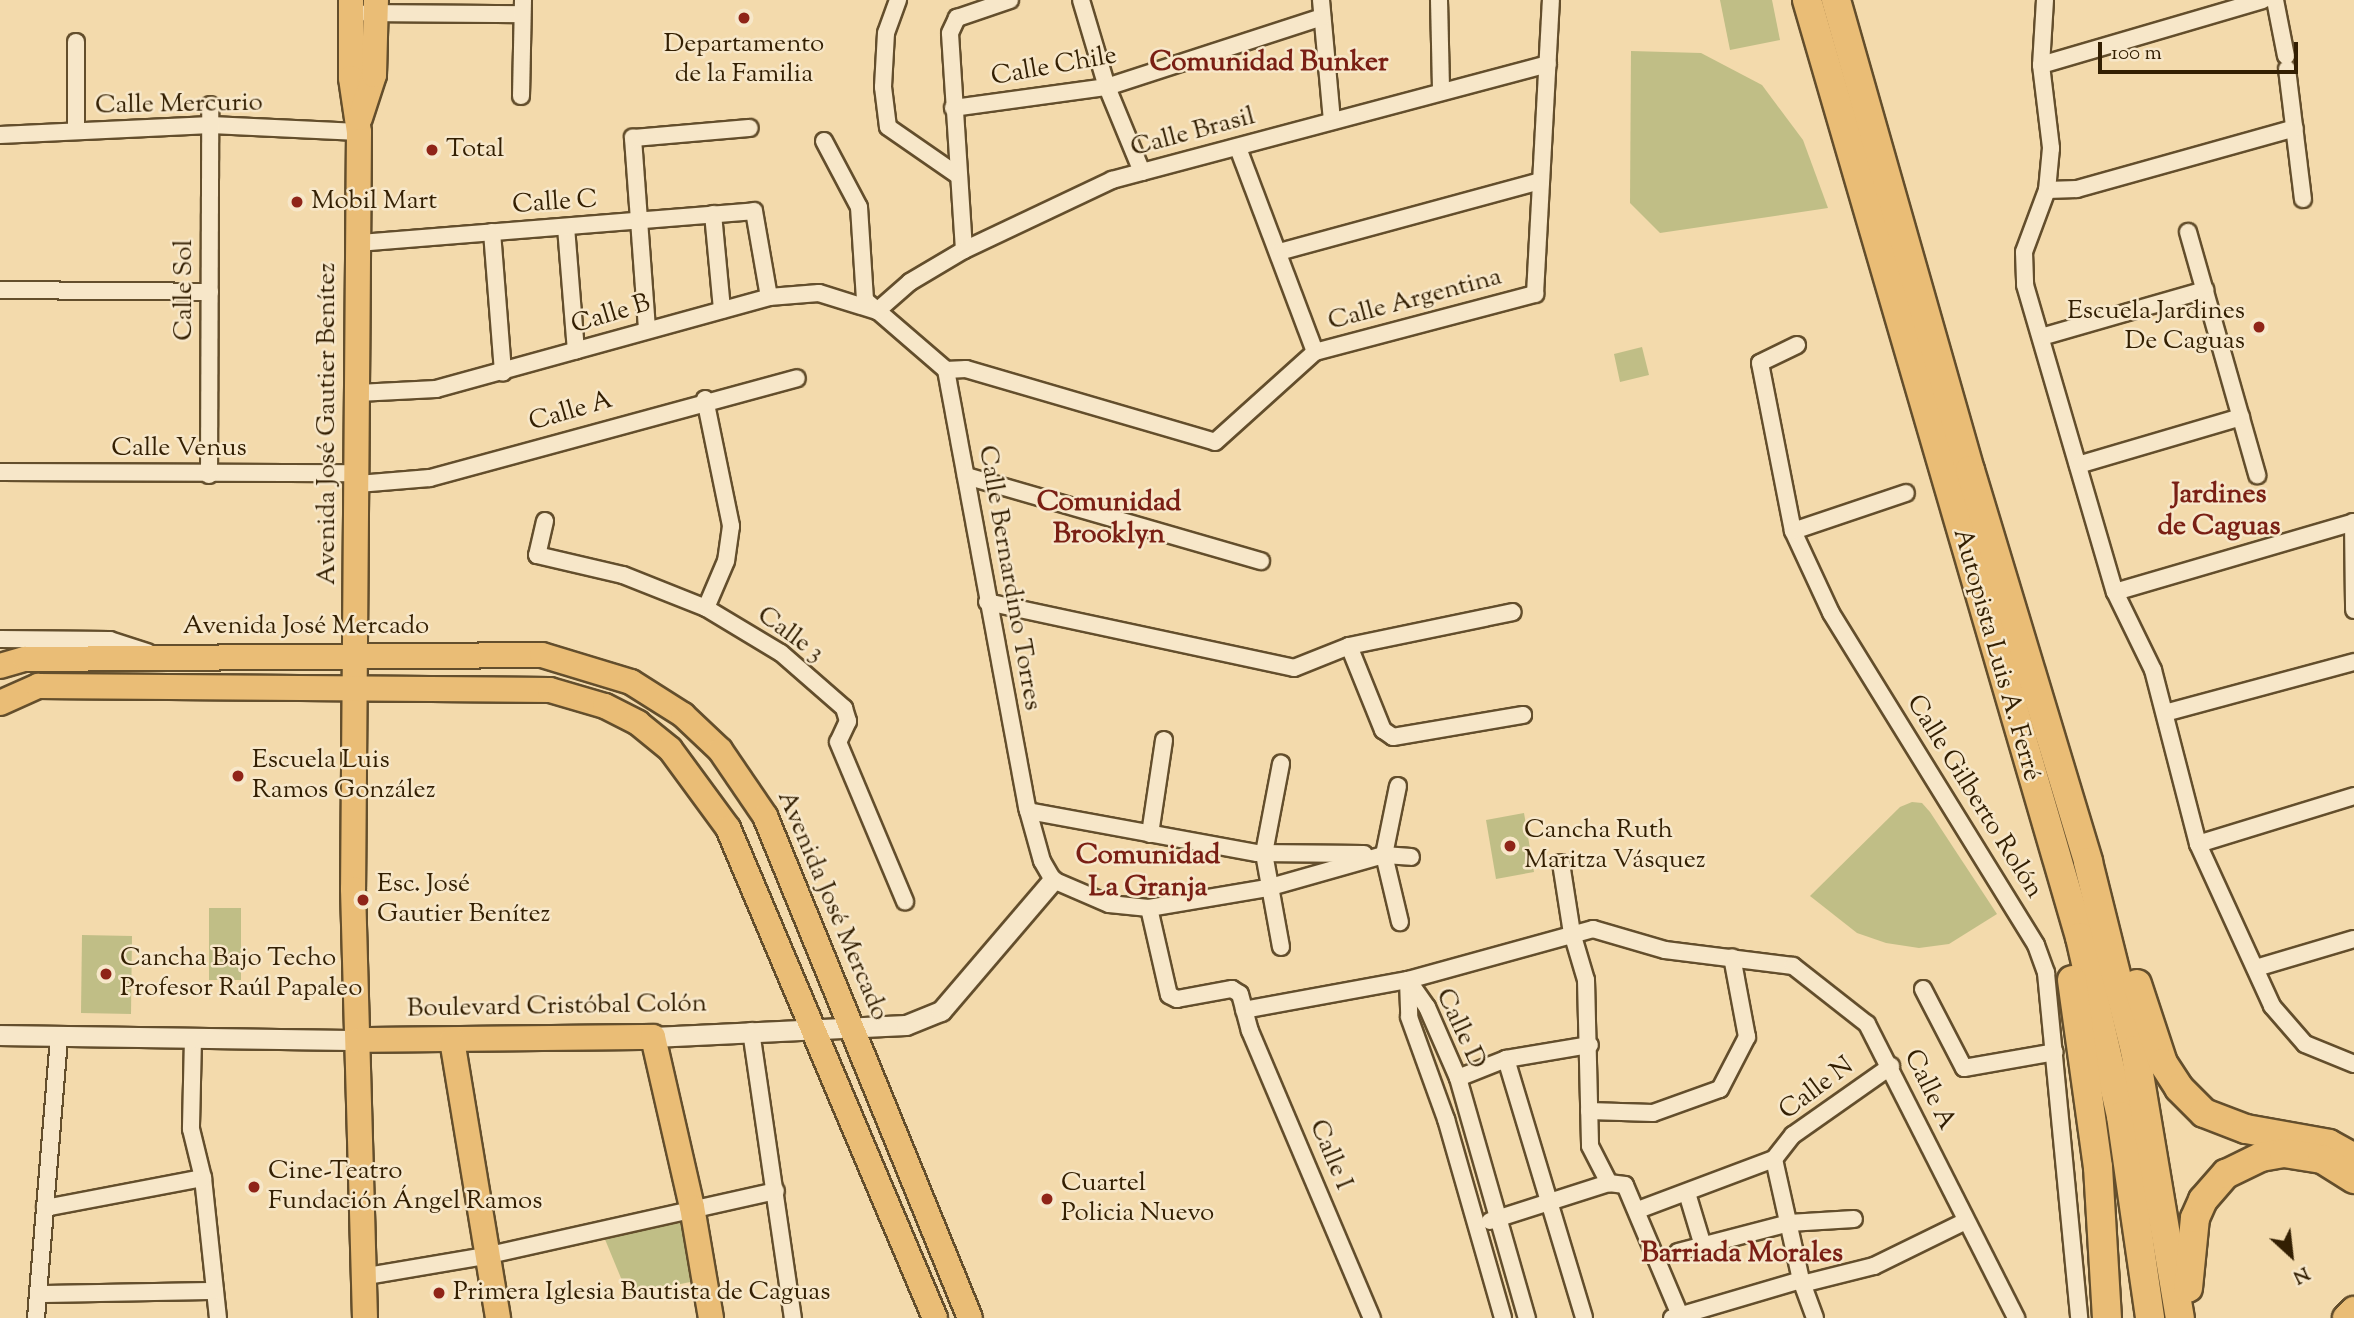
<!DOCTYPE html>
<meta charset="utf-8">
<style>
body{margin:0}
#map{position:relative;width:2354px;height:1318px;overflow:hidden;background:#f3daac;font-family:"Sorts Mill Goudy",serif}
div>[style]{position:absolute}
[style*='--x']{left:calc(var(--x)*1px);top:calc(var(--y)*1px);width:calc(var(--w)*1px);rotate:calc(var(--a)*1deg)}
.green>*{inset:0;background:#c0be86}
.roads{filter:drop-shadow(2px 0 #634e2c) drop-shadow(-2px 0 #634e2c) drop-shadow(0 2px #634e2c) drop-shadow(0 -2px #634e2c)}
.minor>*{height:16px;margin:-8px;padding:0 8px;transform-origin:8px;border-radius:8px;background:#f7e7c9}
.tertiary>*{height:19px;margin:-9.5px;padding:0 9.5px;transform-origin:9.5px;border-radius:9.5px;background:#f7e7c9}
.primary>*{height:24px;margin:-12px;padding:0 12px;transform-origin:12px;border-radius:12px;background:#eabd76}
.motorway>*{height:28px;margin:-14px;padding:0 14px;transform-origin:14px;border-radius:14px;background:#eabd76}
.dots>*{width:19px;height:19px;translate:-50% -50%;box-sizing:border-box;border:4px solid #f7e7c9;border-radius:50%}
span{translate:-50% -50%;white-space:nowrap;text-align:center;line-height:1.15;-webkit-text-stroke:5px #f7e7c9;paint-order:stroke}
.poi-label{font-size:26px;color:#331f02}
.left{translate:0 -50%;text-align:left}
.right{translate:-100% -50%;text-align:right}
.street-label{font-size:26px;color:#331f02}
.neighbourhood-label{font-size:28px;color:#7a1f14;font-weight:700}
.north{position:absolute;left:2256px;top:1220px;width:70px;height:70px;-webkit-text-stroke:5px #f7e7c9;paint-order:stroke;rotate:153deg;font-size:19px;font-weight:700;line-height:28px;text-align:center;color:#331f02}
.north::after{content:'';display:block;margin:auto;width:24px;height:32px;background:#331f02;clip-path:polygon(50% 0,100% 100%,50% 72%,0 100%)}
.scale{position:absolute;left:2098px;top:42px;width:200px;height:32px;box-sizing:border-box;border:4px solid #331f02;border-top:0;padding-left:9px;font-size:21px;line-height:24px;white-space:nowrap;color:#331f02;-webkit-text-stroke:5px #f7e7c9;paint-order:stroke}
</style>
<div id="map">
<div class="green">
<i style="clip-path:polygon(1720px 0,1772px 0,1780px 40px,1730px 50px)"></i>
<i style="clip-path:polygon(1631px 51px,1701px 53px,1762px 85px,1803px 140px,1828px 208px,1660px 233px,1630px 203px)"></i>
<i style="clip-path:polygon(1642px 347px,1649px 375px,1620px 382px,1614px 354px)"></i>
<i style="clip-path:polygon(1912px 802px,1922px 803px,1930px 812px,1997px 914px,1949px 944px,1919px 948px,1886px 943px,1857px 933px,1810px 896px,1900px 807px)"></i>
<i style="clip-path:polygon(1524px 813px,1534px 872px,1496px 879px,1486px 820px)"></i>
<i style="clip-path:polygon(209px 908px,241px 908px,241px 980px,209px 980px)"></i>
<i style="clip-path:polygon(82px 935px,132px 936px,131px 1014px,81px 1013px)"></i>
<i style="clip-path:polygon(685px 1222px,695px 1281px,628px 1295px,604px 1237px)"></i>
</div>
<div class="roads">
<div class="minor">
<i style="--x:898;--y:0;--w:35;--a:110"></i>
<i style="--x:886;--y:33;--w:54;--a:93.2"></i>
<i style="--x:883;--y:87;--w:40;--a:82.9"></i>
<i style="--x:888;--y:127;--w:83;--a:34.7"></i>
<i style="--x:1081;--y:0;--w:91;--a:73.4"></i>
<i style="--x:1107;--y:87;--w:92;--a:67.6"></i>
<i style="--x:1321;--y:0;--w:121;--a:84.8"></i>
<i style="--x:1439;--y:0;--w:91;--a:88.7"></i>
<i style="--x:2045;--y:0;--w:65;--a:93.5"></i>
<i style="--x:2041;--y:65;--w:84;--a:83.1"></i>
<i style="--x:2051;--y:148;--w:42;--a:95.4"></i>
<i style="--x:2047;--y:190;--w:66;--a:110.4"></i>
<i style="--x:2024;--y:252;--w:33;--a:88"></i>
<i style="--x:2025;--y:285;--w:320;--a:73.7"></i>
<i style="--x:2115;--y:592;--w:87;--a:64"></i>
<i style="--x:2153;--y:670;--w:180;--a:75.5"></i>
<i style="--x:2198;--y:844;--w:178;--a:65.4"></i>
<i style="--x:2272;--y:1006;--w:50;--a:49"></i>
<i style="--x:2305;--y:1044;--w:53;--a:22.2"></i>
<i style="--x:2275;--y:0;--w:57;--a:78.9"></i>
<i style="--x:367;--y:13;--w:155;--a:0.4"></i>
<i style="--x:2041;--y:65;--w:231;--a:-16.3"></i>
<i style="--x:2287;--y:69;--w:131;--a:83"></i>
<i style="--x:521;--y:96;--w:96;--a:-88.8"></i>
<i style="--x:953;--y:108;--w:155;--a:-7.8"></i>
<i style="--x:1107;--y:87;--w:226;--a:-18"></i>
<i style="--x:76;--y:131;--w:89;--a:-90"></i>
<i style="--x:0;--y:135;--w:211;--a:-2.7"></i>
<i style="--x:211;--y:125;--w:148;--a:2.7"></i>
<i style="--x:824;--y:141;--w:75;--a:62.1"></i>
<i style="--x:859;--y:207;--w:93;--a:86.3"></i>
<i style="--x:865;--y:300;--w:107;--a:40.8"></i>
<i style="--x:946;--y:370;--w:444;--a:79.5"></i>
<i style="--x:1027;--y:807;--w:56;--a:74.5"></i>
<i style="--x:1042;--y:861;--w:22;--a:60"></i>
<i style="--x:1053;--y:880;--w:61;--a:23.2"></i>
<i style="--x:1109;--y:904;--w:40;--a:5.7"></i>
<i style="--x:1149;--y:908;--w:120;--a:-9.6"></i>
<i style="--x:1267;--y:888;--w:122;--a:-15.8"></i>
<i style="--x:1384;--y:855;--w:27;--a:4"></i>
<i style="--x:1238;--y:148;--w:218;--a:69.3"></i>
<i style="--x:2047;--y:190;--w:30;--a:-2"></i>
<i style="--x:2077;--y:189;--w:226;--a:-15.6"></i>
<i style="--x:713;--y:214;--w:96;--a:84.6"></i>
<i style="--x:566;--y:227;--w:124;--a:85.4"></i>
<i style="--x:492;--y:232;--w:141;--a:85.5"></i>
<i style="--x:2188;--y:232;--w:253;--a:74.1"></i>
<i style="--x:359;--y:243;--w:396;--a:-4.6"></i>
<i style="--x:754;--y:211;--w:87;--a:80.1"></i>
<i style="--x:964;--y:250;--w:217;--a:-93.7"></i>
<i style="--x:950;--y:33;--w:17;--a:-65"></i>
<i style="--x:957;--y:18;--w:56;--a:-18.8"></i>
<i style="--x:1279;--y:252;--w:271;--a:-15.2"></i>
<i style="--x:0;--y:290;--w:210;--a:0.5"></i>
<i style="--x:877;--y:311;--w:44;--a:-41.3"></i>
<i style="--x:910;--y:282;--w:63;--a:-30.7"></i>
<i style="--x:964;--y:250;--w:164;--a:-25.3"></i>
<i style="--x:1112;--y:180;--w:451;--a:-14.9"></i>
<i style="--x:647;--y:329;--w:192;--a:-94.2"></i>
<i style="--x:633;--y:138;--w:117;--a:-4.9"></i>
<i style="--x:2041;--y:337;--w:171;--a:-16"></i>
<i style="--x:1797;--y:345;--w:41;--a:154.1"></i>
<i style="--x:1760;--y:363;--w:171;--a:78.9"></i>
<i style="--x:1793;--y:531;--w:90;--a:65.1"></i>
<i style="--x:1831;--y:613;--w:390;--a:58.3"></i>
<i style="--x:2036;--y:945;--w:30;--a:70"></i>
<i style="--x:2046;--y:973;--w:347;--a:84.5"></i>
<i style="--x:946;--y:370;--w:20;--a:-3"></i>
<i style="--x:966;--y:369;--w:259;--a:16.3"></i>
<i style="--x:1215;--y:442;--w:135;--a:-42"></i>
<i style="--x:1315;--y:352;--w:228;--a:-14.8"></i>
<i style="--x:1535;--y:294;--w:294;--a:-86.9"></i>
<i style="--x:358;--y:393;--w:78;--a:-2.9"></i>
<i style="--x:436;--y:389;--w:345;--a:-15.4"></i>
<i style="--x:769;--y:297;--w:50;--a:-4.6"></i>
<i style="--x:819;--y:293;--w:61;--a:17.2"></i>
<i style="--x:705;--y:399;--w:130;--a:78.4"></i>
<i style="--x:731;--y:526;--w:35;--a:98"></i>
<i style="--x:726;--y:561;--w:51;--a:113.1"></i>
<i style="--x:2078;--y:465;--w:170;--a:-16.4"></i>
<i style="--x:0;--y:472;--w:358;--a:0.2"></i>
<i style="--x:209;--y:475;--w:370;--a:-89.8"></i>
<i style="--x:966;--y:476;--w:307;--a:16.1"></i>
<i style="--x:358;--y:484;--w:72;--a:-4.8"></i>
<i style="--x:430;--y:478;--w:380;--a:-15.2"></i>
<i style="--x:545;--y:521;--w:35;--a:103"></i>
<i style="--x:537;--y:555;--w:88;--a:13.1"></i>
<i style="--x:623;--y:575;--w:89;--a:21.7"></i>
<i style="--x:706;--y:608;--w:87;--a:31"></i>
<i style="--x:781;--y:653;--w:84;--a:41.1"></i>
<i style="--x:844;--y:708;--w:14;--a:73"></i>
<i style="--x:848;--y:721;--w:23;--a:115"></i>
<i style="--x:838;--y:742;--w:173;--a:67.2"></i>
<i style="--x:2353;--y:522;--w:88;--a:89.3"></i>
<i style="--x:1793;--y:531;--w:119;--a:-18.6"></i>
<i style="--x:2115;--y:592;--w:249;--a:-16.3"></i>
<i style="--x:987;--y:602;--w:314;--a:12.1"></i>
<i style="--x:1294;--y:668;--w:59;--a:-21.8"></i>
<i style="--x:1349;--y:646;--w:167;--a:-11.7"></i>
<i style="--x:0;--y:639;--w:110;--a:0.5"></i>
<i style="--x:110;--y:640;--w:40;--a:18"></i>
<i style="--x:1349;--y:646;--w:91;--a:68"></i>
<i style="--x:1383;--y:730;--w:12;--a:35"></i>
<i style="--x:1393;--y:737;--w:132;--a:-9.6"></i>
<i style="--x:2165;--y:713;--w:196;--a:-15.1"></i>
<i style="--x:1398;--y:786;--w:70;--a:101.5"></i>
<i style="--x:1384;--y:855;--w:69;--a:76.6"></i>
<i style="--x:1028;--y:811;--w:233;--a:10.4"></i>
<i style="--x:1257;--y:853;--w:107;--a:0.5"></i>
<i style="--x:1150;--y:834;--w:95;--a:-81.5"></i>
<i style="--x:2198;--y:844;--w:163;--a:-17.1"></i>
<i style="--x:1561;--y:863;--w:71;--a:81.1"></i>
<i style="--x:1572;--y:933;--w:49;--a:73.4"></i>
<i style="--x:1586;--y:980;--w:166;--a:88.6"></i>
<i style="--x:1590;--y:1146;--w:42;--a:62.8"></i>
<i style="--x:1609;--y:1183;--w:16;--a:7"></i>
<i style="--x:1625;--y:1185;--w:141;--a:67.1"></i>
<i style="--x:1149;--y:908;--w:89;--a:77.1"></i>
<i style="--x:1169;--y:995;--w:9;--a:27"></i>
<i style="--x:1177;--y:999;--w:56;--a:-10.3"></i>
<i style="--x:1232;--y:989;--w:9;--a:32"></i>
<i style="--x:1240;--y:994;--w:38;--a:75"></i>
<i style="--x:1250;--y:1031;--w:312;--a:67"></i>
<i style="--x:1281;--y:947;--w:96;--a:-100.3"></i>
<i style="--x:1264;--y:853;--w:91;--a:-79.2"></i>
<i style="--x:2256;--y:968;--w:102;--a:-16.5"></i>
<i style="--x:1408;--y:980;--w:33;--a:55"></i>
<i style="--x:1427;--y:1007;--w:77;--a:66.4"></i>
<i style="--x:1458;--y:1078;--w:250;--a:74"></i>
<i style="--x:1408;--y:980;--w:37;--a:88"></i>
<i style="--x:1409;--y:1017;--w:109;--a:70.1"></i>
<i style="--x:1446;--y:1119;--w:207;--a:74"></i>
<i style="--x:1923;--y:989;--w:89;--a:62.6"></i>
<i style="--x:1964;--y:1068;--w:92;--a:-10"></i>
<i style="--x:1244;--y:1010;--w:167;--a:-10.4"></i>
<i style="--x:1408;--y:980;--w:192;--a:-15.4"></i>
<i style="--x:1593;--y:929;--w:75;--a:16.3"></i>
<i style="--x:1665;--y:950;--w:129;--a:7.1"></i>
<i style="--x:1793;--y:966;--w:94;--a:38.1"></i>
<i style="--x:1867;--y:1024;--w:330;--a:63.1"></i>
<i style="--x:751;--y:1031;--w:290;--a:81.7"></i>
<i style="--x:193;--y:1038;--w:91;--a:91.3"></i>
<i style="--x:191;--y:1129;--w:50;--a:76.2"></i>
<i style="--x:203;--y:1178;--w:141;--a:83.9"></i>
<i style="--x:1506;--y:1059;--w:270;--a:73.2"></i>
<i style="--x:1458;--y:1078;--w:52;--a:-21.6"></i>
<i style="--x:1506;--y:1059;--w:85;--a:-9.5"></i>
<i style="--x:1589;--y:1111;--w:64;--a:1.8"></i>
<i style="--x:1653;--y:1113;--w:71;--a:-19.7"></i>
<i style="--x:1720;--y:1089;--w:59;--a:-62.6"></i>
<i style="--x:1747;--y:1037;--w:81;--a:-100.6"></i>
<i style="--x:1687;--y:1193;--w:55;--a:73.2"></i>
<i style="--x:45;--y:1208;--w:161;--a:-10.8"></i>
<i style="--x:1638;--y:1210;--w:145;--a:-20.6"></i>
<i style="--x:1490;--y:1221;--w:125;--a:-17.7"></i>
<i style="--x:1678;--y:1252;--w:115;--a:-14.6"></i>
<i style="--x:1789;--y:1223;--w:65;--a:-3.5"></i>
<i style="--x:361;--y:1277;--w:126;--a:-9.6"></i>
<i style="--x:485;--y:1256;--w:298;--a:-12.6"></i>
<i style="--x:1802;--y:1284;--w:74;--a:-14"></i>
<i style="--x:1874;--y:1266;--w:102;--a:-26.1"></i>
<i style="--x:39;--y:1294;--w:176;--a:-1"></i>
<i style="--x:36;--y:1318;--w:283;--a:-85.3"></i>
<i style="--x:1672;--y:1318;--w:134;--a:-16.4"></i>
<i style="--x:1815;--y:1318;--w:40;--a:-110.2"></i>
<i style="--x:1801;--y:1280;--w:124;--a:-102.6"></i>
<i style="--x:1774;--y:1159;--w:31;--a:-52"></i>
<i style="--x:1793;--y:1135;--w:120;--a:-35.1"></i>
</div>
<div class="tertiary">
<i style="--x:0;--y:1035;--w:358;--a:0.8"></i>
<i style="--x:653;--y:1037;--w:253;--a:-2.7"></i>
<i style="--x:906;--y:1025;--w:38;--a:-22"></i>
<i style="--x:941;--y:1011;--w:172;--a:-49.5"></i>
</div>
<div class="primary">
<i style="--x:351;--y:0;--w:78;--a:90"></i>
<i style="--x:351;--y:78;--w:55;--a:81.6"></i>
<i style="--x:359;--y:132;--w:757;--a:90.45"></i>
<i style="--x:353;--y:889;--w:429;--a:88.4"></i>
<i style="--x:360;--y:118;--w:45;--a:-72"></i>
<i style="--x:374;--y:75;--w:75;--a:-88.5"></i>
<i style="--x:0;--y:666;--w:26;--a:-16"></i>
<i style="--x:25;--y:659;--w:517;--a:-0.44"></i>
<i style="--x:542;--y:655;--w:93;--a:16.9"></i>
<i style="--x:631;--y:682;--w:62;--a:32.4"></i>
<i style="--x:683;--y:715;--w:51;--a:43.4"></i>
<i style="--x:720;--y:750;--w:80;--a:55.7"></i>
<i style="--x:765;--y:816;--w:542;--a:67.79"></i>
<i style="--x:0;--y:703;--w:42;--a:-24.1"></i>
<i style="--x:38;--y:686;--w:512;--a:0.45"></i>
<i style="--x:550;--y:690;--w:57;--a:16.2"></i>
<i style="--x:605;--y:706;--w:37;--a:27"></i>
<i style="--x:638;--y:723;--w:41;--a:39.1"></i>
<i style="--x:670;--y:749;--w:98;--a:53.7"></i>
<i style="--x:728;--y:828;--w:532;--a:67.1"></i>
<i style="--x:358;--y:1040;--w:295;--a:-0.6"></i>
<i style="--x:653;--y:1037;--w:174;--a:77.1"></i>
<i style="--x:692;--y:1207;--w:113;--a:80.3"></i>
<i style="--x:452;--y:1040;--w:282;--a:80.6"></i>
</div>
<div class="motorway">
<i style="--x:1807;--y:0;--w:976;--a:73.76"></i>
<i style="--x:2080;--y:937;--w:184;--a:77.1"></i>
<i style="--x:2121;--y:1116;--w:204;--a:81.8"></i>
<i style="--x:1836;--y:0;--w:489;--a:74.1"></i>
<i style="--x:1970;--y:470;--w:409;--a:73.2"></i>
<i style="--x:2088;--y:862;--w:194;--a:76"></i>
<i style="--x:2135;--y:1050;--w:272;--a:80.5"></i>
<i style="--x:2072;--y:980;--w:189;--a:82.1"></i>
<i style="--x:2098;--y:1167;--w:151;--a:86.6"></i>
<i style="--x:2137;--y:984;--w:83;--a:71.8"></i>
<i style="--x:2163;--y:1063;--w:30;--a:57"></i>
<i style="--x:2179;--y:1088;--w:35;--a:45"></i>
<i style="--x:2204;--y:1113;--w:45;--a:20.9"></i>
<i style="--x:2246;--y:1129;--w:84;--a:10.2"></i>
<i style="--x:2329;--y:1144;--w:29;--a:29"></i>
<i style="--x:2188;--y:1288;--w:70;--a:-84.3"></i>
<i style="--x:2195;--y:1218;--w:20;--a:-66"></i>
<i style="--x:2203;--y:1200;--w:35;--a:-49"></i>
<i style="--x:2226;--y:1174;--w:39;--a:-26"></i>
<i style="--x:2261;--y:1157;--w:23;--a:-10"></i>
<i style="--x:2284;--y:1153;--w:38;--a:9"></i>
<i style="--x:2322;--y:1159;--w:38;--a:32"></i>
<i style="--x:2347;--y:1318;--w:10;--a:-45"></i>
</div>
</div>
<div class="dots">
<i style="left:744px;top:18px;background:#8f2418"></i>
<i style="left:432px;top:150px;background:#8f2418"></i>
<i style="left:297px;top:202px;background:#8f2418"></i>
<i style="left:2259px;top:327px;background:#8f2418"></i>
<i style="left:238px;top:776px;background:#8f2418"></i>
<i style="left:1510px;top:846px;background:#8f2418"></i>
<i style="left:363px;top:900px;background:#8f2418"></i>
<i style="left:106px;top:974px;background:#8f2418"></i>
<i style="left:254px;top:1187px;background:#8f2418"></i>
<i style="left:1047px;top:1199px;background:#8f2418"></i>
<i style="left:439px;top:1293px;background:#8f2418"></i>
</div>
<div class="poi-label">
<span style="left:744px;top:60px">Departamento<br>de la Familia</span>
<span class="left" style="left:446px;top:150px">Total</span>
<span class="left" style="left:311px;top:202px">Mobil Mart</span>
<span class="right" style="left:2245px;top:327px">Escuela Jardines<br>De Caguas</span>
<span class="left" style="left:252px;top:776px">Escuela Luis<br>Ramos González</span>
<span class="left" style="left:1524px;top:846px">Cancha Ruth<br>Maritza Vásquez</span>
<span class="left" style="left:377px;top:900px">Esc. José<br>Gautier Benítez</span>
<span class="left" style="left:120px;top:974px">Cancha Bajo Techo<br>Profesor Raúl Papaleo</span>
<span class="left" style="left:268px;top:1187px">Cine-Teatro<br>Fundación Ángel Ramos</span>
<span class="left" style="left:1061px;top:1199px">Cuartel<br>Policia Nuevo</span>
<span class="left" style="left:453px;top:1293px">Primera Iglesia Bautista de Caguas</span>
</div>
<div class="street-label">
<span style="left:1054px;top:67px;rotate:-10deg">Calle Chile</span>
<span style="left:179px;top:105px;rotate:-1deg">Calle Mercurio</span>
<span style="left:1193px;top:133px;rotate:-15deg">Calle Brasil</span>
<span style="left:555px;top:203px;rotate:-4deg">Calle C</span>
<span style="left:185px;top:290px;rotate:-90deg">Calle Sol</span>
<span style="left:1415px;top:300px;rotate:-15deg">Calle Argentina</span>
<span style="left:611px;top:315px;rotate:-17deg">Calle B</span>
<span style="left:571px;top:412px;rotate:-16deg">Calle A</span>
<span style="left:328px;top:424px;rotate:-90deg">Avenida José Gautier Benítez</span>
<span style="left:179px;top:449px">Calle Venus</span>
<span style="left:1009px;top:578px;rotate:80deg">Calle Bernardino Torres</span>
<span style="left:306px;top:627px">Avenida José Mercado</span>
<span style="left:790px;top:635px;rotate:36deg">Calle 3</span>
<span style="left:1996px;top:655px;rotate:74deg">Autopista Luis A. Ferré</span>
<span style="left:1974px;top:797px;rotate:58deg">Calle Gilberto Rolón</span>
<span style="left:832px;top:906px;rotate:67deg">Avenida José Mercado</span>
<span style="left:557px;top:1007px;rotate:-1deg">Boulevard Cristóbal Colón</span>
<span style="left:1460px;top:1029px;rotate:65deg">Calle D</span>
<span style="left:1817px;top:1089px;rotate:-37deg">Calle N</span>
<span style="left:1929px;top:1090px;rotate:64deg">Calle A</span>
<span style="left:1330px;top:1155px;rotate:67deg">Calle I</span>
</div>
<div class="neighbourhood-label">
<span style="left:1269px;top:63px">Comunidad Bunker</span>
<span style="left:2219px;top:511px">Jardines<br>de Caguas</span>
<span style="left:1109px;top:519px">Comunidad<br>Brooklyn</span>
<span style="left:1148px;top:872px">Comunidad<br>La Granja</span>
<span style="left:1742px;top:1254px">Barriada Morales</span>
</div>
<div class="north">N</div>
<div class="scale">100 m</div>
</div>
